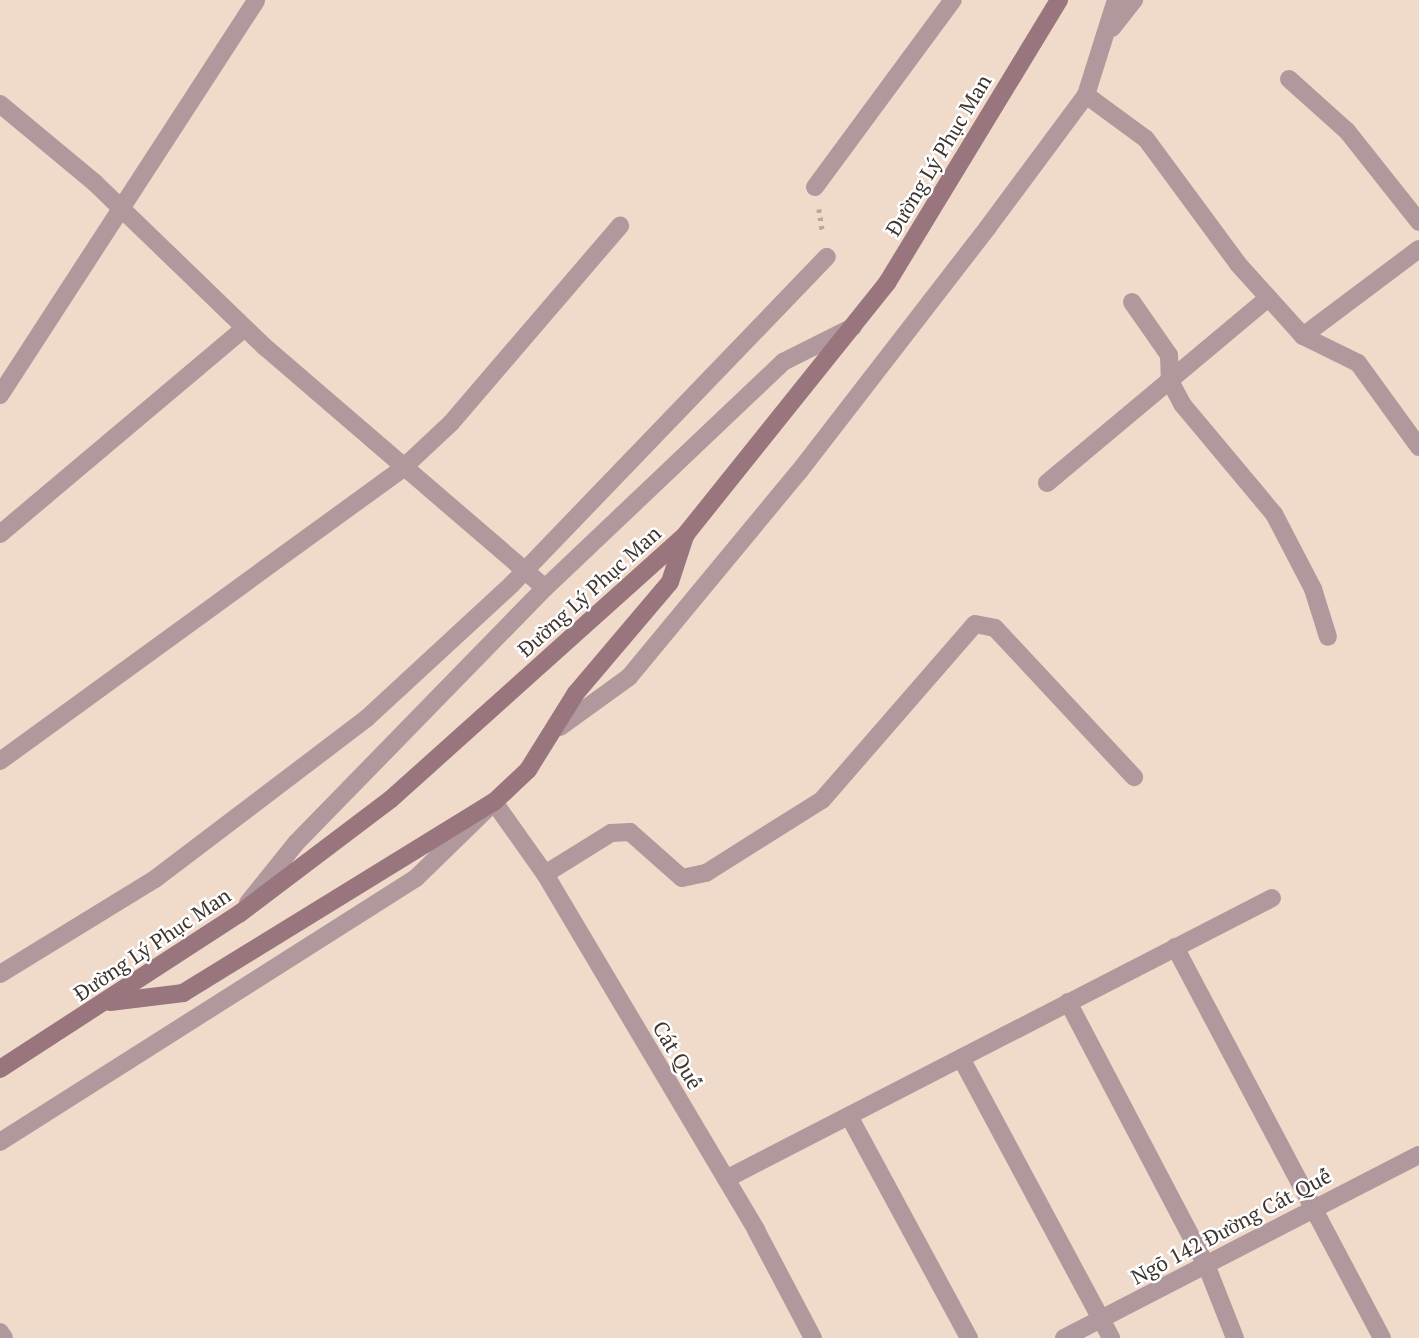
<!DOCTYPE html>
<meta charset="utf-8">
<style>
body{margin:0}
#map{position:relative;width:1419px;height:1338px;overflow:hidden;background:#f0daca;font-family:"PT Serif",serif}
div>[style]{position:absolute}
[style*='--x']{left:calc(var(--x)*1px);top:calc(var(--y)*1px);width:calc(var(--w)*1px);rotate:calc(var(--a)*1deg)}
.path>*{height:4.5px;margin-top:-2.25px;transform-origin:0;background:repeating-linear-gradient(90deg,#baa89b 0 3.5px,transparent 0 8.5px)}
.service>*{height:18px;margin:-9px;padding:0 9px;transform-origin:9px;border-radius:9px;background:#b1989d}
.minor>*{height:18px;margin:-9px;padding:0 9px;transform-origin:9px;border-radius:9px;background:#b1989d}
.tertiary>*{height:18px;margin:-9px;padding:0 9px;transform-origin:9px;border-radius:9px;background:#b1989d}
.secondary>*{height:18px;margin:-9px;padding:0 9px;transform-origin:9px;border-radius:9px;background:#99767e}
span{translate:-50% -50%;white-space:nowrap;text-align:center;line-height:1.15;-webkit-text-stroke:5px #fff;paint-order:stroke}
.street-label{font-size:21px;color:#3e352f}
</style>
<div id="map">
<div class="path">
<i style="--x:819;--y:209;--w:25;--a:81"></i>
</div>
<div class="service">
<i style="--x:0;--y:534;--w:320;--a:-40.1"></i>
<i style="--x:248;--y:903;--w:77;--a:-51.3"></i>
<i style="--x:296;--y:843;--w:356;--a:-45.7"></i>
<i style="--x:545;--y:588;--w:328;--a:-43.5"></i>
<i style="--x:783;--y:362;--w:78;--a:-26.6"></i>
<i style="--x:0;--y:974;--w:182;--a:-31.5"></i>
<i style="--x:155;--y:879;--w:266;--a:-37.2"></i>
<i style="--x:367;--y:718;--w:197;--a:-42.7"></i>
<i style="--x:512;--y:584;--w:454;--a:-46.1"></i>
<i style="--x:1064;--y:1338;--w:399;--a:-27.3"></i>
</div>
<div class="minor">
<i style="--x:1112;--y:28;--w:36;--a:-52"></i>
<i style="--x:1289;--y:79;--w:78;--a:41.9"></i>
<i style="--x:1347;--y:131;--w:116;--a:51.6"></i>
<i style="--x:1086;--y:95;--w:74;--a:36.3"></i>
<i style="--x:1146;--y:139;--w:155;--a:53.6"></i>
<i style="--x:1238;--y:264;--w:97;--a:47.9"></i>
<i style="--x:1303;--y:336;--w:61;--a:26.1"></i>
<i style="--x:1358;--y:363;--w:104;--a:54"></i>
<i style="--x:0;--y:104;--w:124;--a:39.7"></i>
<i style="--x:95;--y:183;--w:236;--a:44"></i>
<i style="--x:265;--y:347;--w:369;--a:40.7"></i>
<i style="--x:815;--y:187;--w:232;--a:-53.6"></i>
<i style="--x:1132;--y:302;--w:65;--a:55.1"></i>
<i style="--x:1169;--y:355;--w:26;--a:88"></i>
<i style="--x:1170;--y:381;--w:26;--a:62"></i>
<i style="--x:1182;--y:404;--w:143;--a:50.1"></i>
<i style="--x:1274;--y:514;--w:85;--a:62.5"></i>
<i style="--x:1313;--y:589;--w:50;--a:72.6"></i>
<i style="--x:1303;--y:336;--w:145;--a:-36.9"></i>
<i style="--x:0;--y:395;--w:470;--a:-57"></i>
<i style="--x:1047;--y:483;--w:288;--a:-39.9"></i>
<i style="--x:560;--y:727;--w:85;--a:-35.9"></i>
<i style="--x:629;--y:677;--w:265;--a:-50.4"></i>
<i style="--x:798;--y:473;--w:311;--a:-52.3"></i>
<i style="--x:988;--y:227;--w:164;--a:-53.4"></i>
<i style="--x:1086;--y:95;--w:100;--a:-72.5"></i>
<i style="--x:0;--y:761;--w:500;--a:-36"></i>
<i style="--x:404;--y:467;--w:64;--a:-43.1"></i>
<i style="--x:451;--y:423;--w:260;--a:-49.4"></i>
<i style="--x:545;--y:874;--w:78;--a:-31.8"></i>
<i style="--x:611;--y:833;--w:19;--a:-3"></i>
<i style="--x:630;--y:832;--w:69;--a:41.5"></i>
<i style="--x:682;--y:878;--w:25;--a:-12"></i>
<i style="--x:706;--y:873;--w:137;--a:-32.2"></i>
<i style="--x:822;--y:800;--w:233;--a:-49"></i>
<i style="--x:975;--y:624;--w:20;--a:11"></i>
<i style="--x:995;--y:628;--w:204;--a:47"></i>
<i style="--x:1175;--y:947;--w:442;--a:62.1"></i>
<i style="--x:1068;--y:1002;--w:299;--a:62.3"></i>
<i style="--x:1207;--y:1267;--w:76;--a:68.5"></i>
<i style="--x:961;--y:1058;--w:318;--a:61.8"></i>
<i style="--x:849;--y:1116;--w:252;--a:61.6"></i>
<i style="--x:0;--y:1142;--w:493;--a:-32.4"></i>
<i style="--x:416;--y:878;--w:102;--a:-44.2"></i>
<i style="--x:726;--y:1179;--w:614;--a:-27.23"></i>
<i style="--x:0;--y:1332;--w:7;--a:56"></i>
</div>
<div class="tertiary">
<i style="--x:494;--y:802;--w:88;--a:54.7"></i>
<i style="--x:545;--y:874;--w:414;--a:59.3"></i>
<i style="--x:756;--y:1230;--w:122;--a:62.2"></i>
</div>
<div class="secondary">
<i style="--x:110;--y:1002;--w:74;--a:-7"></i>
<i style="--x:183;--y:993;--w:365;--a:-31.6"></i>
<i style="--x:494;--y:802;--w:47;--a:-43.3"></i>
<i style="--x:528;--y:770;--w:91;--a:-58.1"></i>
<i style="--x:576;--y:693;--w:145;--a:-49.7"></i>
<i style="--x:670;--y:582;--w:48;--a:-71.9"></i>
<i style="--x:0;--y:1069;--w:285;--a:-33"></i>
<i style="--x:239;--y:914;--w:191;--a:-37.1"></i>
<i style="--x:391;--y:799;--w:397;--a:-41.9"></i>
<i style="--x:686;--y:534;--w:322;--a:-51.3"></i>
<i style="--x:887;--y:283;--w:331;--a:-58.7"></i>
</div>
<div class="street-label">
<span style="left:938px;top:155px;rotate:-59deg">Đường Lý Phục Man</span>
<span style="left:589px;top:591px;rotate:-42deg">Đường Lý Phục Man</span>
<span style="left:152px;top:944px;rotate:-34deg">Đường Lý Phục Man</span>
<span style="left:678px;top:1055px;rotate:59deg">Cát Quế</span>
<span style="left:1231px;top:1226px;rotate:-28deg">Ngõ 142 Đường Cát Quế</span>
</div>
</div>
